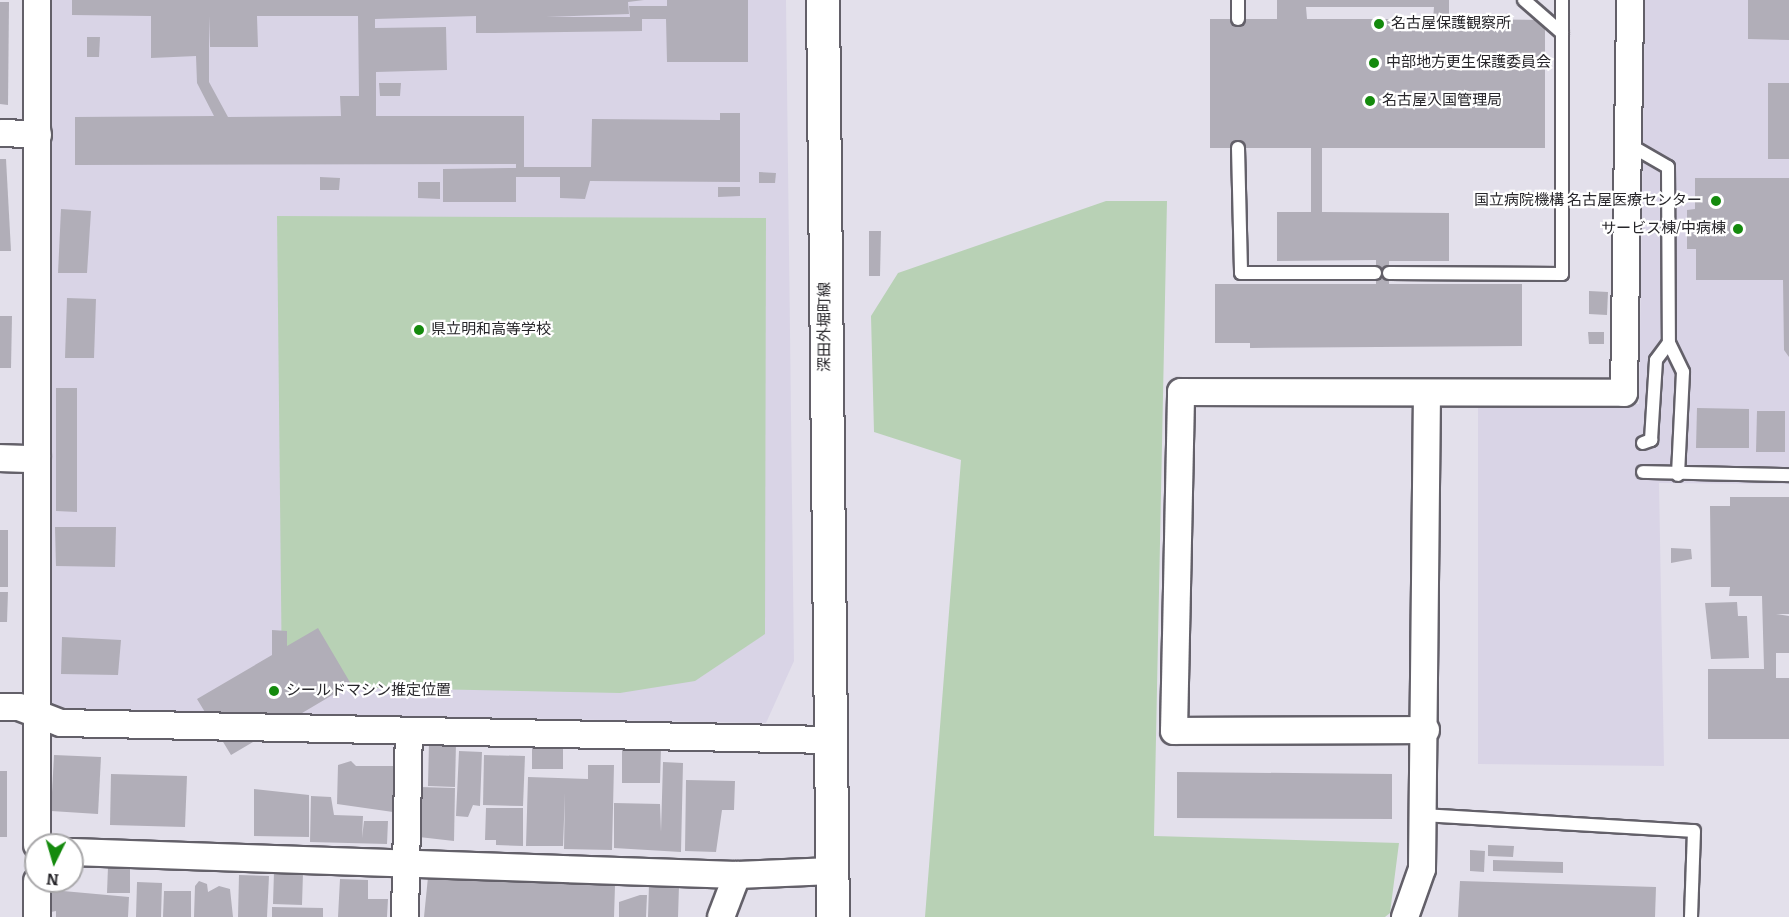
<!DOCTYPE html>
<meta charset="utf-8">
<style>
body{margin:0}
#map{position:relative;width:1789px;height:917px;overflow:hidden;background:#e3e0eb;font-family:Bitter,"Noto Sans JP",serif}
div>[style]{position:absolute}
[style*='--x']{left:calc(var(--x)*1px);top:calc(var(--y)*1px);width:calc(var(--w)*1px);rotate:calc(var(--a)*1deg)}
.built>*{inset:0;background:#d9d4e6}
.green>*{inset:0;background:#b8d1b5}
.building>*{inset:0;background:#b1aeb8}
.roads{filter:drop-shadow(2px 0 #636069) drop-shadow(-2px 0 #636069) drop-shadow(0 2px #636069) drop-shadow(0 -2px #636069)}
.service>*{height:12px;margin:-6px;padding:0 6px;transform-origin:6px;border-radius:6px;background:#fff}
.minor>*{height:26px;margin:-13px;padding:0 13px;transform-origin:13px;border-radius:13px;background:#fff}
.tertiary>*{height:32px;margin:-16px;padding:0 16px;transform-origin:16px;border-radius:16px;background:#fff}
.dots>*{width:16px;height:16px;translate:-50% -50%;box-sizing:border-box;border:3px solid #fff;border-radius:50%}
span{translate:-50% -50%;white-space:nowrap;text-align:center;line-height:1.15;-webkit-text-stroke:4.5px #fff;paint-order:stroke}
.poi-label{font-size:15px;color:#27262a}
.left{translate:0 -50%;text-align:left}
.right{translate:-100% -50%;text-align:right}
.street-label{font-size:15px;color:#27262a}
.north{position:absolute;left:24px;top:833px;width:60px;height:60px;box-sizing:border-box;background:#fff;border:2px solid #a9a8aa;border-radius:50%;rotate:185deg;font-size:16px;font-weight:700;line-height:24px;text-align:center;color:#27262a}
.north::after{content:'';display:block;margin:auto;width:21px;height:27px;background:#148a0d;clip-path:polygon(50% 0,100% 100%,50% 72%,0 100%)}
</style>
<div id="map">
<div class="built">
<i style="clip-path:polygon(49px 0,786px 0,794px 661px,766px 723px,60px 710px,49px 701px)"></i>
<i style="clip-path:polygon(1645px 0,1789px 0,1789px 484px,1659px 483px,1664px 766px,1478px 764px,1478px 403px,1639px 404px)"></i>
</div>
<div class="green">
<i style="clip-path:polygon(1106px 201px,1167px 201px,1154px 836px,1399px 843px,1390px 913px,1385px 917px,925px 917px,961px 460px,874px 432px,871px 316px,898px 273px)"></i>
<i style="clip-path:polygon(277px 216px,766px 218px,765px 634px,695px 681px,620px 693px,282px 686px)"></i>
</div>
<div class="building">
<i style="clip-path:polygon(evenodd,72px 0,644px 0,628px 2px,629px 14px,546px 17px,630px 17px,629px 6px,667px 6px,667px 0,748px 0,748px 62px,667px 62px,666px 19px,642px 19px,642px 31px,494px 33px,476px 33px,476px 16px,375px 19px,375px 28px,446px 27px,447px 70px,376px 72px,376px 116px,524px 116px,524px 167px,591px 167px,592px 119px,720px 120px,720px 113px,740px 113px,740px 182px,590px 181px,585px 199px,560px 198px,560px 177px,516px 177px,516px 202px,443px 202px,443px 169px,516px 168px,516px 164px,75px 165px,75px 117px,214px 116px,197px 83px,196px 56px,151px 58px,151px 16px,72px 15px,72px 0,209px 16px,210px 47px,258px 47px,257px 16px,358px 16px,359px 96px,340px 96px,341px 116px,228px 117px,209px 82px,209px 16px)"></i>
<i style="clip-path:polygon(evenodd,1277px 0,1449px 0,1449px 19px,1545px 20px,1545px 148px,1322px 148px,1322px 212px,1449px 213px,1449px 261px,1389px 261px,1389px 284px,1522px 284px,1522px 346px,1250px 348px,1250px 343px,1215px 343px,1215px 284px,1376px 284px,1376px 260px,1277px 261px,1277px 212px,1311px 212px,1311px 148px,1210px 148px,1210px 19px,1277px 19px,1277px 0,1306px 7px,1434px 7px,1433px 19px,1307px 19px,1306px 7px)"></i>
<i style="clip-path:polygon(1748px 0,1789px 0,1789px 40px,1748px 39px)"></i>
<i style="clip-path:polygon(0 2px,9px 2px,8px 105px,0 104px)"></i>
<i style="clip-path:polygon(87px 37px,100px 37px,99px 57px,87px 57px)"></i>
<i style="clip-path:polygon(379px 83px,401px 83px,400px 96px,380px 96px)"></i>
<i style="clip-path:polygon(1768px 83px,1789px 83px,1789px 159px,1768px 159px)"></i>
<i style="clip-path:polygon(0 159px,6px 159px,11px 251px,0 251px)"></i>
<i style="clip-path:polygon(759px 172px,776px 173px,775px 183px,759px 183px)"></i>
<i style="clip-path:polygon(320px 177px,340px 178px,339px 190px,320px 190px)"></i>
<i style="clip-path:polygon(1695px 178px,1789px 178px,1789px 357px,1784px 350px,1783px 280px,1696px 280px,1696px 249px,1687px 249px,1687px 210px,1695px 209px)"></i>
<i style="clip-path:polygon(418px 182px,440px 182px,440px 199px,418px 198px)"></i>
<i style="clip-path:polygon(718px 187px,740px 187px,740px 196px,718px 197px)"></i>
<i style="clip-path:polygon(61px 209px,91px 211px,87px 273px,58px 273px)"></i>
<i style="clip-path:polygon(869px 231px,881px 231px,880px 276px,869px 276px)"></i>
<i style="clip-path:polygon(1589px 291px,1608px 292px,1607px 315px,1589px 314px)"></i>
<i style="clip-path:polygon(67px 298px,96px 299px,94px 358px,65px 358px)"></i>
<i style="clip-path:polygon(0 316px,12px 316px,11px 368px,0 368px)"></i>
<i style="clip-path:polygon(1588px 332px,1604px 332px,1604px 344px,1589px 344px)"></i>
<i style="clip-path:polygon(56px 388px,77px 388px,77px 512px,56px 511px)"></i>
<i style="clip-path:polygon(1697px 408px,1749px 409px,1749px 448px,1696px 448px)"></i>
<i style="clip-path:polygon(1757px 411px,1785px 411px,1785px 452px,1756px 452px)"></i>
<i style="clip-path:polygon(1730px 497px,1789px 497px,1789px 614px,1776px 614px,1789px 616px,1789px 653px,1776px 653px,1776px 678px,1789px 678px,1789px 739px,1708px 739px,1708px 669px,1764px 669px,1762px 596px,1729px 596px,1730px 587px,1711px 587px,1710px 506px,1730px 506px)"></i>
<i style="clip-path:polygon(55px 527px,116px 527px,115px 567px,56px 566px)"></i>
<i style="clip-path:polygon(0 530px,8px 530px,8px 587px,0 587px)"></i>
<i style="clip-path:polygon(1671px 548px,1691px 549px,1692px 559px,1671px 563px)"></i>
<i style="clip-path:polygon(0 592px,8px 592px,7px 622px,0 622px)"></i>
<i style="clip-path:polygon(1737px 602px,1738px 616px,1747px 616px,1749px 658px,1711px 659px,1705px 603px)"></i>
<i style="clip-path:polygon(318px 628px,351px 684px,231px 755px,197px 699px,272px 655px,272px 630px,287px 631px,287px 646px)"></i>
<i style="clip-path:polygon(62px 637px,121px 640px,118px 675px,61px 674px)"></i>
<i style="clip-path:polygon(429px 742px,456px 743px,455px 787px,428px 786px)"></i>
<i style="clip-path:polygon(532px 746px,563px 747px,563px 769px,532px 769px)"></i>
<i style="clip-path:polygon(622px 747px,661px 748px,660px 783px,622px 783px)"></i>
<i style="clip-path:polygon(459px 751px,482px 752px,480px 806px,473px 805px,468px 817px,456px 816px)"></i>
<i style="clip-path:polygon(54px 755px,101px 757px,98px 814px,51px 811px)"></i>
<i style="clip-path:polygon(484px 755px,525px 756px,523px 806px,483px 805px)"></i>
<i style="clip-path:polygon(351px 761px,356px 766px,394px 766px,393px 812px,337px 804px,338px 765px)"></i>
<i style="clip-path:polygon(663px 762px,683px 763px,681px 852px,614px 848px,614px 803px,660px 804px,661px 832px)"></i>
<i style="clip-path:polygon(588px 765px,614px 765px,612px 850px,564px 849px,565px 793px,563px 846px,526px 846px,528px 777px,588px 779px)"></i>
<i style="clip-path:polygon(0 771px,7px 771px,7px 837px,0 837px)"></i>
<i style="clip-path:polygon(1177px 772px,1392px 774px,1392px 819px,1177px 818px)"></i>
<i style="clip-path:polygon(111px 774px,187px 776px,185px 827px,110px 825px)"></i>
<i style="clip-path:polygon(686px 780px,735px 781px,734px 810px,722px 810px,716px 852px,685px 851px)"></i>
<i style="clip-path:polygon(420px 787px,455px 788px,454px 841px,419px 837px)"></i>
<i style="clip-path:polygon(254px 789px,309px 795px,309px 837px,254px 836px)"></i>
<i style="clip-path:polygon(311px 796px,331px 797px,334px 815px,363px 816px,362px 838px,364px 821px,388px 821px,387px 844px,310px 842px)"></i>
<i style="clip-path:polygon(486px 808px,523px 808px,523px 846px,496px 845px,496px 840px,485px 840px)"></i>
<i style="clip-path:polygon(1488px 845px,1514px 846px,1513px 857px,1488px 856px)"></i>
<i style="clip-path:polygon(1470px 850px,1485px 851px,1484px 872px,1470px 871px)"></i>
<i style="clip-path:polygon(1493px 860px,1563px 862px,1563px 873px,1493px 871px)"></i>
<i style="clip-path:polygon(108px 867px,130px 868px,130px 893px,107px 893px)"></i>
<i style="clip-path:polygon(274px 871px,303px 872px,302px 905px,273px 904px)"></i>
<i style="clip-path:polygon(239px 875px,269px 876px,267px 917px,238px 917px)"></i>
<i style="clip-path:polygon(428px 877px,615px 885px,614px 917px,424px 917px)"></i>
<i style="clip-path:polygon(340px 879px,368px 880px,368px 899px,388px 899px,387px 917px,338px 917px)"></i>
<i style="clip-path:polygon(199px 881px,207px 884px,208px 892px,219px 886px,230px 889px,233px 917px,194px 917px,195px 886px)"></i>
<i style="clip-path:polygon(1460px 881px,1656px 887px,1655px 917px,1458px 917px)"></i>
<i style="clip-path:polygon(137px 882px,162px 883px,161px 917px,136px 917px)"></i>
<i style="clip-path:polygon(649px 884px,679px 885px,678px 917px,648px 917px)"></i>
<i style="clip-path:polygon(52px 890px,129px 897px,128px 917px,56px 917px,56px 911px,51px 912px)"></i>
<i style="clip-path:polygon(164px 891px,191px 891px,191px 917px,163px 917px)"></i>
<i style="clip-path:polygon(640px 895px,647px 895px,646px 917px,619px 917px,619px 902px)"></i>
<i style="clip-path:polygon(272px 907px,323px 908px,323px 917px,272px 917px)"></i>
</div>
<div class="roads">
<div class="service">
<i style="--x:1238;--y:0;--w:19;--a:90"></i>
<i style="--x:1524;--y:0;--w:50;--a:41"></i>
<i style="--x:1628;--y:144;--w:46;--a:29.9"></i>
<i style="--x:1668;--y:167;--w:176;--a:89.7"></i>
<i style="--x:1669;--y:343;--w:32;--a:64"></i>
<i style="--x:1683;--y:372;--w:103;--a:92.8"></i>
<i style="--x:1238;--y:148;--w:125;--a:88.6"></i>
<i style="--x:1241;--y:273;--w:134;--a:0"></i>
<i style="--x:1389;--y:273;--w:173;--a:0.3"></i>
<i style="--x:1562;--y:274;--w:274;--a:-90"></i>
<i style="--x:1643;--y:443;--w:9;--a:-21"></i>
<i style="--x:1651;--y:440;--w:80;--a:-86.4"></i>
<i style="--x:1656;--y:360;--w:21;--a:-53"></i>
<i style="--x:1643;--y:472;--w:146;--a:1.2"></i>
<i style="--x:1424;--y:815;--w:270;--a:3.4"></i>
<i style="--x:1694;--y:831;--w:86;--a:92"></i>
</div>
<div class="minor">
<i style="--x:37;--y:0;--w:845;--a:90"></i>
<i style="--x:0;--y:133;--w:38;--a:2"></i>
<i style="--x:0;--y:458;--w:37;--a:2"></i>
<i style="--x:0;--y:707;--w:19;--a:0"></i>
<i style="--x:19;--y:707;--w:45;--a:20.9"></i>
<i style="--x:61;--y:723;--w:768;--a:1.27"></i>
<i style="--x:1426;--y:730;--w:252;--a:179.8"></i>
<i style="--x:1174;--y:731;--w:339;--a:-88.8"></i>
<i style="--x:1181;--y:392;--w:443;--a:0.1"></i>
<i style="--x:1624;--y:393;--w:393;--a:-89.1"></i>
<i style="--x:72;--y:852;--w:665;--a:1.98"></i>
<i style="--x:737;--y:875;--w:95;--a:-2.4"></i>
<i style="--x:37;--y:917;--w:36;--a:-90"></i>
<i style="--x:405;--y:917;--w:186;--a:-88.8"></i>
<i style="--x:721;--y:917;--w:45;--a:-69.1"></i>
<i style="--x:1405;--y:917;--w:51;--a:-70.5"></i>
<i style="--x:1422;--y:869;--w:475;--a:-89.4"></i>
</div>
<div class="tertiary">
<i style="--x:823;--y:0;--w:917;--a:89.38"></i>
</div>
</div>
<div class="dots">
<i style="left:1379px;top:24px;background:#148a0d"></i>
<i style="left:1374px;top:63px;background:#148a0d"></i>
<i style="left:1370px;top:101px;background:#148a0d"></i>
<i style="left:1716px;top:201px;background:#148a0d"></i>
<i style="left:1738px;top:229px;background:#148a0d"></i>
<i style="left:419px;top:330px;background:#148a0d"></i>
<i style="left:274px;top:691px;background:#148a0d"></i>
</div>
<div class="poi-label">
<span class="left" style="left:1391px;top:24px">名古屋保護観察所</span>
<span class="left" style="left:1386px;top:63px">中部地方更生保護委員会</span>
<span class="left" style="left:1382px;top:101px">名古屋入国管理局</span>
<span class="right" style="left:1702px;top:201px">国立病院機構 名古屋医療センター</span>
<span class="right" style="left:1726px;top:229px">サービス棟/中病棟</span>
<span class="left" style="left:431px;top:330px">県立明和高等学校</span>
<span class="left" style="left:286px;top:691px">シールドマシン推定位置</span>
</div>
<div class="street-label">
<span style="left:825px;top:327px;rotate:-90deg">深田外堀町線</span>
</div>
<div class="north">N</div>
</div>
